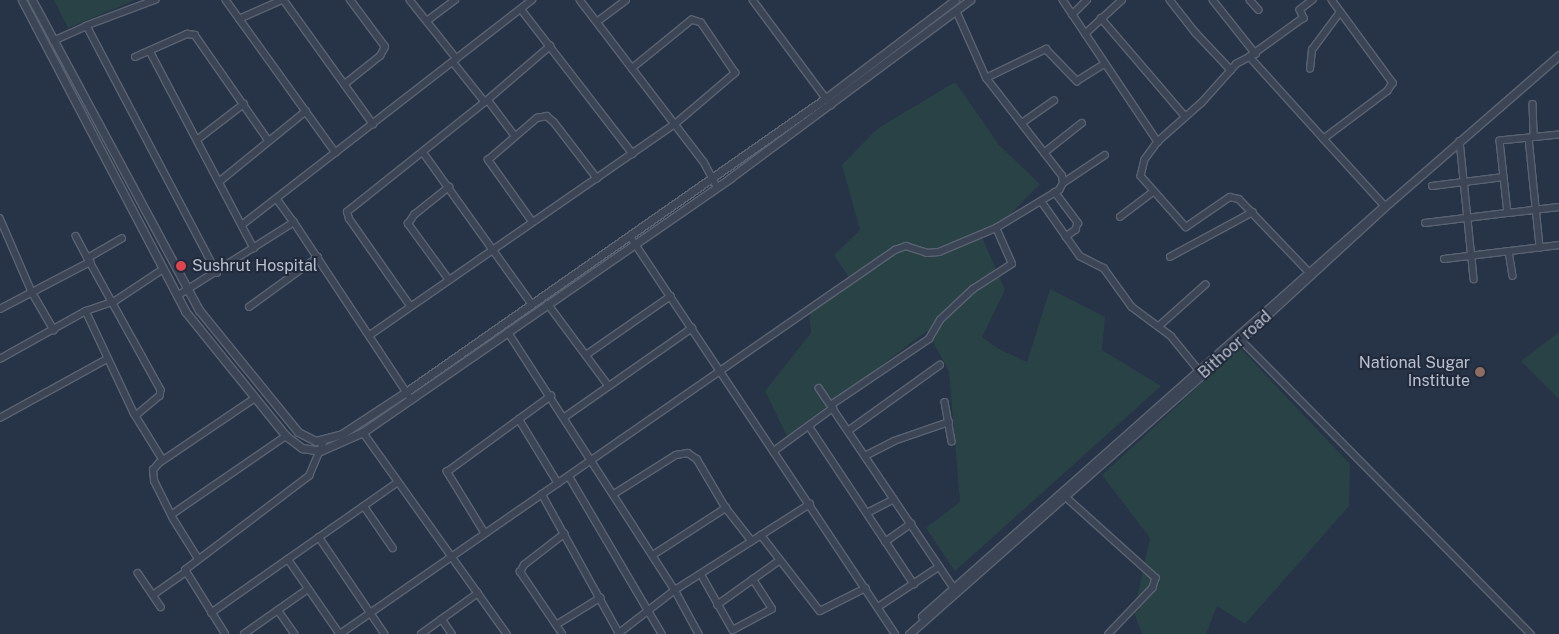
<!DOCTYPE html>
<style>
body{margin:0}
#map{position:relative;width:1559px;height:634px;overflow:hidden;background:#273346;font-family:"Public Sans",sans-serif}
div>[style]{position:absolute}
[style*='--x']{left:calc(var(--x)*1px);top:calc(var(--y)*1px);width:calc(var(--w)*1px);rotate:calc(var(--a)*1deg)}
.green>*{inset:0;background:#294246}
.roads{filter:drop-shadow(1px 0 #5a6372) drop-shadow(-1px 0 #5a6372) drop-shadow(0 1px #5a6372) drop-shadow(0 -1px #5a6372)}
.minor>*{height:5.5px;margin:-2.75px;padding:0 2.75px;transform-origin:2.75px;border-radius:2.75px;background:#3b4555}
.tertiary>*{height:7px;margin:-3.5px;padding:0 3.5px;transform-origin:3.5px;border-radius:3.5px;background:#3b4555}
.dots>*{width:14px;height:14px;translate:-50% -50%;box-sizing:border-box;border:2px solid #202a3b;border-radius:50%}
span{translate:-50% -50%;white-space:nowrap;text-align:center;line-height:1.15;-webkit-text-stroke:4px #202a3b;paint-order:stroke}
.poi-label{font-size:16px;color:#b9c0ce}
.left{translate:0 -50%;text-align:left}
.right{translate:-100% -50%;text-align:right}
.street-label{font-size:16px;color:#b9c0ce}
</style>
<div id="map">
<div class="green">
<i style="clip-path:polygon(54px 0,135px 0,68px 28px)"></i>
<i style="clip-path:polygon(955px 82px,1000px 146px,1040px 184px,999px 226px,982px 237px,1005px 290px,982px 337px,999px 349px,1027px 362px,1050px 289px,1105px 317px,1102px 350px,1161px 386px,955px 571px,926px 528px,960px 502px,949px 371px,927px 331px,787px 436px,765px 391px,811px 333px,809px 310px,850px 279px,834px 255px,860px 230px,842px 165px,877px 129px)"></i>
<i style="clip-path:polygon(1559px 332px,1559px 399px,1521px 361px)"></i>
<i style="clip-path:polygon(1240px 348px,1350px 464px,1349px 506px,1245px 624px,1217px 606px,1206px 634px,1142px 634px,1134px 612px,1150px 538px,1102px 475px)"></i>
</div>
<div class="roads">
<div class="minor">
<i style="--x:156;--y:0;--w:74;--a:159.4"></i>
<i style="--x:87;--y:26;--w:279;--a:62.2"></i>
<i style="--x:226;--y:0;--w:188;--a:54.3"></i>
<i style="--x:284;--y:0;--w:153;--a:54.3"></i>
<i style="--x:410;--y:0;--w:75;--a:51.5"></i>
<i style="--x:580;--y:0;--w:204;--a:52.6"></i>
<i style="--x:704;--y:162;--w:27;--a:62"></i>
<i style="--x:753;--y:0;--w:131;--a:53.4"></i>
<i style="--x:1063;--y:0;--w:171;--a:56.2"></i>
<i style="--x:1170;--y:0;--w:42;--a:51.8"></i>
<i style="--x:1196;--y:33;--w:51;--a:46.6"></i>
<i style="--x:1213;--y:0;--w:69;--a:51.5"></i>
<i style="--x:1250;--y:0;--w:13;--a:48"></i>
<i style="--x:1313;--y:0;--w:16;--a:142"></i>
<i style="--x:1300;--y:10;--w:9;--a:63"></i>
<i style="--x:1304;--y:18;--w:67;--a:144.2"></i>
<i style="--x:1250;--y:57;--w:110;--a:47.9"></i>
<i style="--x:1332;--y:0;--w:103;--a:53.7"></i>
<i style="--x:1393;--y:83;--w:9;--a:122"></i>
<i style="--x:1388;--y:91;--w:80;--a:143.1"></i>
<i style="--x:1324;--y:139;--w:89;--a:47.7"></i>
<i style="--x:521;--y:9;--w:183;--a:52.3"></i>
<i style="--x:1072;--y:15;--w:21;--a:-45"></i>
<i style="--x:1101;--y:18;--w:130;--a:49.4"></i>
<i style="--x:239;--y:19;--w:47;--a:-23.8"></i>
<i style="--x:427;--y:21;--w:35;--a:-37"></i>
<i style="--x:597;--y:22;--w:36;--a:-37"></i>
<i style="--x:1085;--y:34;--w:50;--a:-42.6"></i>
<i style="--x:53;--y:41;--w:37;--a:-24"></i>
<i style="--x:150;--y:51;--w:223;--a:62.2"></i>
<i style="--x:135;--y:57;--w:57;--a:-23.9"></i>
<i style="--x:187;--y:34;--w:8;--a:7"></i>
<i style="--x:195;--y:35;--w:129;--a:55.1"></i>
<i style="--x:1250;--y:57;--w:15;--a:152"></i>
<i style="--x:1237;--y:64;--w:52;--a:131.9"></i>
<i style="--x:1202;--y:103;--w:59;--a:138.4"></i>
<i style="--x:1158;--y:142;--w:22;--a:126"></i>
<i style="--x:1145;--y:160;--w:16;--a:104"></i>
<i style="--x:1141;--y:176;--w:68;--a:48.6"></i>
<i style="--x:1186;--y:227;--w:53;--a:-34.3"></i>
<i style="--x:1230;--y:197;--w:9;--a:13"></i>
<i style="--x:1239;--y:199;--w:100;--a:46.2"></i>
<i style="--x:453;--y:62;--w:51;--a:51.3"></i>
<i style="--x:1310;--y:69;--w:19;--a:-84"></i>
<i style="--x:1312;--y:50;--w:47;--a:-53.6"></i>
<i style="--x:986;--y:78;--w:67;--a:-25.8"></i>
<i style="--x:1046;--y:49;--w:45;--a:45.9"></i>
<i style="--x:1077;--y:81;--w:32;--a:-32"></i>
<i style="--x:345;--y:84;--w:45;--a:-38.7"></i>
<i style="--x:380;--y:56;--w:10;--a:-61"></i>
<i style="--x:385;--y:47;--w:59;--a:-126.7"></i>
<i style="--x:488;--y:100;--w:45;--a:53.1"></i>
<i style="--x:1533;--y:104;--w:33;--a:88"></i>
<i style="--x:1022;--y:123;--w:39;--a:-35"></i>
<i style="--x:1559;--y:135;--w:59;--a:174.2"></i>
<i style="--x:1500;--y:141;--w:72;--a:83.7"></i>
<i style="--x:1508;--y:213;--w:51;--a:-6.7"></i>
<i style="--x:1529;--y:138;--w:110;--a:84.2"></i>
<i style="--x:197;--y:140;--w:59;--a:-37.5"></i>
<i style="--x:1460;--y:141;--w:139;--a:84.2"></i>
<i style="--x:423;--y:152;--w:187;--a:54.4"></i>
<i style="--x:1044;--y:153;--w:48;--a:-38.3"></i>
<i style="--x:219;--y:182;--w:112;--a:-39.2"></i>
<i style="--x:1063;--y:183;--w:50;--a:-33.7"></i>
<i style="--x:1432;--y:186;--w:72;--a:-7.2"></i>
<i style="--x:1055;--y:192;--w:39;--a:53"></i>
<i style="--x:1078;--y:223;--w:7;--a:106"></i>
<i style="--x:1076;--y:230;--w:12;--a:145"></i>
<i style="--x:277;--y:199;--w:29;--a:54"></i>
<i style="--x:1042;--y:202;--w:66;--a:54.9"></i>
<i style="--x:1080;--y:256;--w:27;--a:27"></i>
<i style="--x:1104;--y:268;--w:48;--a:54.3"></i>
<i style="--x:1132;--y:307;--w:49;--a:36.6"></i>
<i style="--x:1171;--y:336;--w:43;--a:50.7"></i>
<i style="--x:1120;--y:217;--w:41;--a:-37.1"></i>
<i style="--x:0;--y:218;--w:81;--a:66.6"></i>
<i style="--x:32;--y:292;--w:44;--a:59.9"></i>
<i style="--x:532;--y:222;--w:76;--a:-125.4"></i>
<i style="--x:488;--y:160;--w:65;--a:-40.6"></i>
<i style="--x:537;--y:118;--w:10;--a:-11"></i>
<i style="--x:547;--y:116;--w:9;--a:41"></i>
<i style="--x:554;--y:122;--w:71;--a:52.5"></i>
<i style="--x:1425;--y:223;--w:84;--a:-6.9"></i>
<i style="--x:242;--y:225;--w:367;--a:-37.8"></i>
<i style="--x:76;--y:236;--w:27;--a:62"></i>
<i style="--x:630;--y:236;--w:478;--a:56.3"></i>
<i style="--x:1509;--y:251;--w:25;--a:81"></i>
<i style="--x:1170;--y:257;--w:94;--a:-28.5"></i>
<i style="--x:88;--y:258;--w:39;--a:-30"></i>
<i style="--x:1444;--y:259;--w:116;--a:-6.9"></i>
<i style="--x:448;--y:279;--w:68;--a:-126"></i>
<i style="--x:408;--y:224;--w:11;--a:-56"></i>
<i style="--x:414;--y:215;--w:45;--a:-38.7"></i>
<i style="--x:177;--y:296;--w:138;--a:-32.3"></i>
<i style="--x:294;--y:222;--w:212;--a:56.5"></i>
<i style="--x:548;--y:304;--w:102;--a:53.4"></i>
<i style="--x:410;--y:306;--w:106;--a:-125"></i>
<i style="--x:349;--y:219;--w:7;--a:-106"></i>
<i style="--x:347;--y:212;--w:176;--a:-38.6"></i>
<i style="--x:485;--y:102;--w:86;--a:-40.7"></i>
<i style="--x:249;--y:307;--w:85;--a:-35.9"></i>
<i style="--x:0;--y:309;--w:102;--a:-27.6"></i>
<i style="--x:90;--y:262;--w:146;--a:61"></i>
<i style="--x:161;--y:390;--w:6;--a:99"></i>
<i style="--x:160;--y:396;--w:31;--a:140"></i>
<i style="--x:86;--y:311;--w:113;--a:64.8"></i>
<i style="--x:134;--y:413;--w:55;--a:58.3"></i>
<i style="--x:1159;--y:326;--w:62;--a:-41.7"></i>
<i style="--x:508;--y:332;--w:307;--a:57.1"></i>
<i style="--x:675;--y:590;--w:50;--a:61.4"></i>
<i style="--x:370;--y:335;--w:371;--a:-34.7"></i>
<i style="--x:675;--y:124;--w:79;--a:-40.4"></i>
<i style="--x:735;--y:73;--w:60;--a:-124.2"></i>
<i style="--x:701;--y:23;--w:9;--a:-162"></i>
<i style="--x:692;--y:20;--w:77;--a:140.8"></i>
<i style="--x:1241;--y:340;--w:413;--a:45.4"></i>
<i style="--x:586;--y:355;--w:103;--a:-34.8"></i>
<i style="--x:0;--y:359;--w:98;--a:-29.2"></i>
<i style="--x:86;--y:311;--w:31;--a:-19"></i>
<i style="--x:115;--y:301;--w:56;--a:-33.4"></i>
<i style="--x:819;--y:388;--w:240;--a:56"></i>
<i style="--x:945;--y:402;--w:40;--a:80"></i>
<i style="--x:831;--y:405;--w:118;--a:-34"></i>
<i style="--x:929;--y:339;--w:22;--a:-60"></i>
<i style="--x:940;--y:320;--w:45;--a:-43.2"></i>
<i style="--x:973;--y:289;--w:46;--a:-32.7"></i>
<i style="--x:1012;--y:264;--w:39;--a:-114"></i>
<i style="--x:565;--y:417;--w:155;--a:-35"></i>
<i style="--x:0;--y:418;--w:122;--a:-28.9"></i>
<i style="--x:519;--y:419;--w:75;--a:58.6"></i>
<i style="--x:809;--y:426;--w:190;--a:56.4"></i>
<i style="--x:848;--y:431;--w:113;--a:-35.7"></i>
<i style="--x:363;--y:432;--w:248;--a:54.5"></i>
<i style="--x:774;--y:451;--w:73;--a:-36.1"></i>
<i style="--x:865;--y:456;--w:33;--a:-27"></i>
<i style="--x:894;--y:441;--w:58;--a:-19.1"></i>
<i style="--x:569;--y:476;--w:183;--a:59.5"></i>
<i style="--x:542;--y:494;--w:159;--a:61"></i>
<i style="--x:614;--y:494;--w:73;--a:-32.2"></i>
<i style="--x:676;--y:455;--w:12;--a:-9"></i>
<i style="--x:688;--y:453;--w:11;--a:34"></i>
<i style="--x:697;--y:459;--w:57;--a:59.4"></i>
<i style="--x:726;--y:508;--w:42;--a:51.8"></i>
<i style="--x:1066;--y:497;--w:121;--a:42"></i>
<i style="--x:1156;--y:578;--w:10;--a:107"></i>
<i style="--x:1153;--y:588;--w:64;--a:133.7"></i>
<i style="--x:364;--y:506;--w:51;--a:55.4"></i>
<i style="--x:867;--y:513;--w:30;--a:-27"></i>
<i style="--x:171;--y:515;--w:140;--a:-34.5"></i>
<i style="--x:485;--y:534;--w:73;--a:-121.5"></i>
<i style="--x:447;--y:472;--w:129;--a:-36.2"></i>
<i style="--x:761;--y:535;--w:96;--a:52.2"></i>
<i style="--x:820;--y:611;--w:51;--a:-26.6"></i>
<i style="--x:319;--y:537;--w:117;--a:55.8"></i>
<i style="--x:885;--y:542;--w:32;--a:-35"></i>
<i style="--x:653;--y:555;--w:87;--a:-32.8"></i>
<i style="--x:198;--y:559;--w:47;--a:-122"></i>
<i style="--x:173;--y:519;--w:42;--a:-116.6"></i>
<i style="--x:154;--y:481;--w:11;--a:-95"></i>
<i style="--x:153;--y:470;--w:9;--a:-49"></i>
<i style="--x:159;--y:463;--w:116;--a:-34.1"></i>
<i style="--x:288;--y:559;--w:91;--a:55.3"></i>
<i style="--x:138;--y:573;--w:41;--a:55.9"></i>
<i style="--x:701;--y:574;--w:64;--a:60.3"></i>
<i style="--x:733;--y:630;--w:44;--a:-28.3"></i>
<i style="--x:772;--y:609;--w:35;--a:-123"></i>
<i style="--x:153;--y:595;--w:39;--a:-35"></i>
<i style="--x:717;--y:605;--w:77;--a:-35.5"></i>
<i style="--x:878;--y:607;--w:73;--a:-33.3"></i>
<i style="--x:278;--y:610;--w:29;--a:55"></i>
<i style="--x:211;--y:613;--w:228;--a:-35"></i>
<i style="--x:442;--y:619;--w:18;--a:56"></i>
<i style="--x:556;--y:625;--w:52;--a:-31.5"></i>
<i style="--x:225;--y:634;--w:75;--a:-122"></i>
<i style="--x:185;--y:570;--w:156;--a:-37.2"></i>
<i style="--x:309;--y:476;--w:39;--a:-67"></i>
<i style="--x:244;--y:634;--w:78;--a:-35.1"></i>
<i style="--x:340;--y:634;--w:675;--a:-34.68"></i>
<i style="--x:895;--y:250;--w:12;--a:-20"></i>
<i style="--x:906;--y:246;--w:22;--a:18"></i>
<i style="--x:927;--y:253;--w:12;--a:-5"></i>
<i style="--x:939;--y:252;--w:62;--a:-22.8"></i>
<i style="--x:996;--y:228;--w:74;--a:-31.1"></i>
<i style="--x:1059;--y:190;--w:8;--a:-60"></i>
<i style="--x:1063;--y:183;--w:7;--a:-98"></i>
<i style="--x:1062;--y:176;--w:124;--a:-127.8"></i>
<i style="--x:986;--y:78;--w:73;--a:-114.1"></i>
<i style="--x:421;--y:634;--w:70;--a:-35.7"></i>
<i style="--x:562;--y:634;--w:75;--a:-124.1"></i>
<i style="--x:520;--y:572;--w:8;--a:-60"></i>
<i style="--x:524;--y:565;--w:51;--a:-37.8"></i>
<i style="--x:618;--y:634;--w:72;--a:-37.7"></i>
<i style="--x:675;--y:590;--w:160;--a:-32.5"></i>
</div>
<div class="tertiary">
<i style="--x:22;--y:0;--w:351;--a:62.3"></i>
<i style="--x:185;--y:311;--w:161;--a:51.1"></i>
<i style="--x:286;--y:436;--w:20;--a:37"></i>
<i style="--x:302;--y:448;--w:18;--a:9"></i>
<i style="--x:320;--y:451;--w:47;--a:-23.8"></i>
<i style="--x:363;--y:432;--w:176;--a:-34.6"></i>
<i style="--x:508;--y:332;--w:270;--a:-34.7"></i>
<i style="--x:730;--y:178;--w:299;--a:-36.6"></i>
<i style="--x:32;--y:0;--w:352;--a:61.7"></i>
<i style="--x:199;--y:310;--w:157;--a:50.9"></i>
<i style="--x:298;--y:432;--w:20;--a:27"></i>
<i style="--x:316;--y:441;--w:27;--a:-15"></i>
<i style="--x:342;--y:434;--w:77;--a:-33.3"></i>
<i style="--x:406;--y:392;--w:513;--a:-34.99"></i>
<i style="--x:826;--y:98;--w:162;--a:-37.2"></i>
<i style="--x:922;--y:616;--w:619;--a:-41.6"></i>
<i style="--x:909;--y:634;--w:394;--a:-41.5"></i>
<i style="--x:1204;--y:373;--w:253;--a:-42.6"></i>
<i style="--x:1390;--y:202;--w:224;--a:-41"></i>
</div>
</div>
<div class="dots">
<i style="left:181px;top:266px;background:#e0444e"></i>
<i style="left:1480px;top:372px;background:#8d6e63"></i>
</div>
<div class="poi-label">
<span class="left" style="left:192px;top:266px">Sushrut Hospital</span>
<span class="right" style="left:1470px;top:372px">National Sugar<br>Institute</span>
</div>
<div class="street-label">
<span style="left:1235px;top:345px;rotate:-42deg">Bithoor road</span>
</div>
</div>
